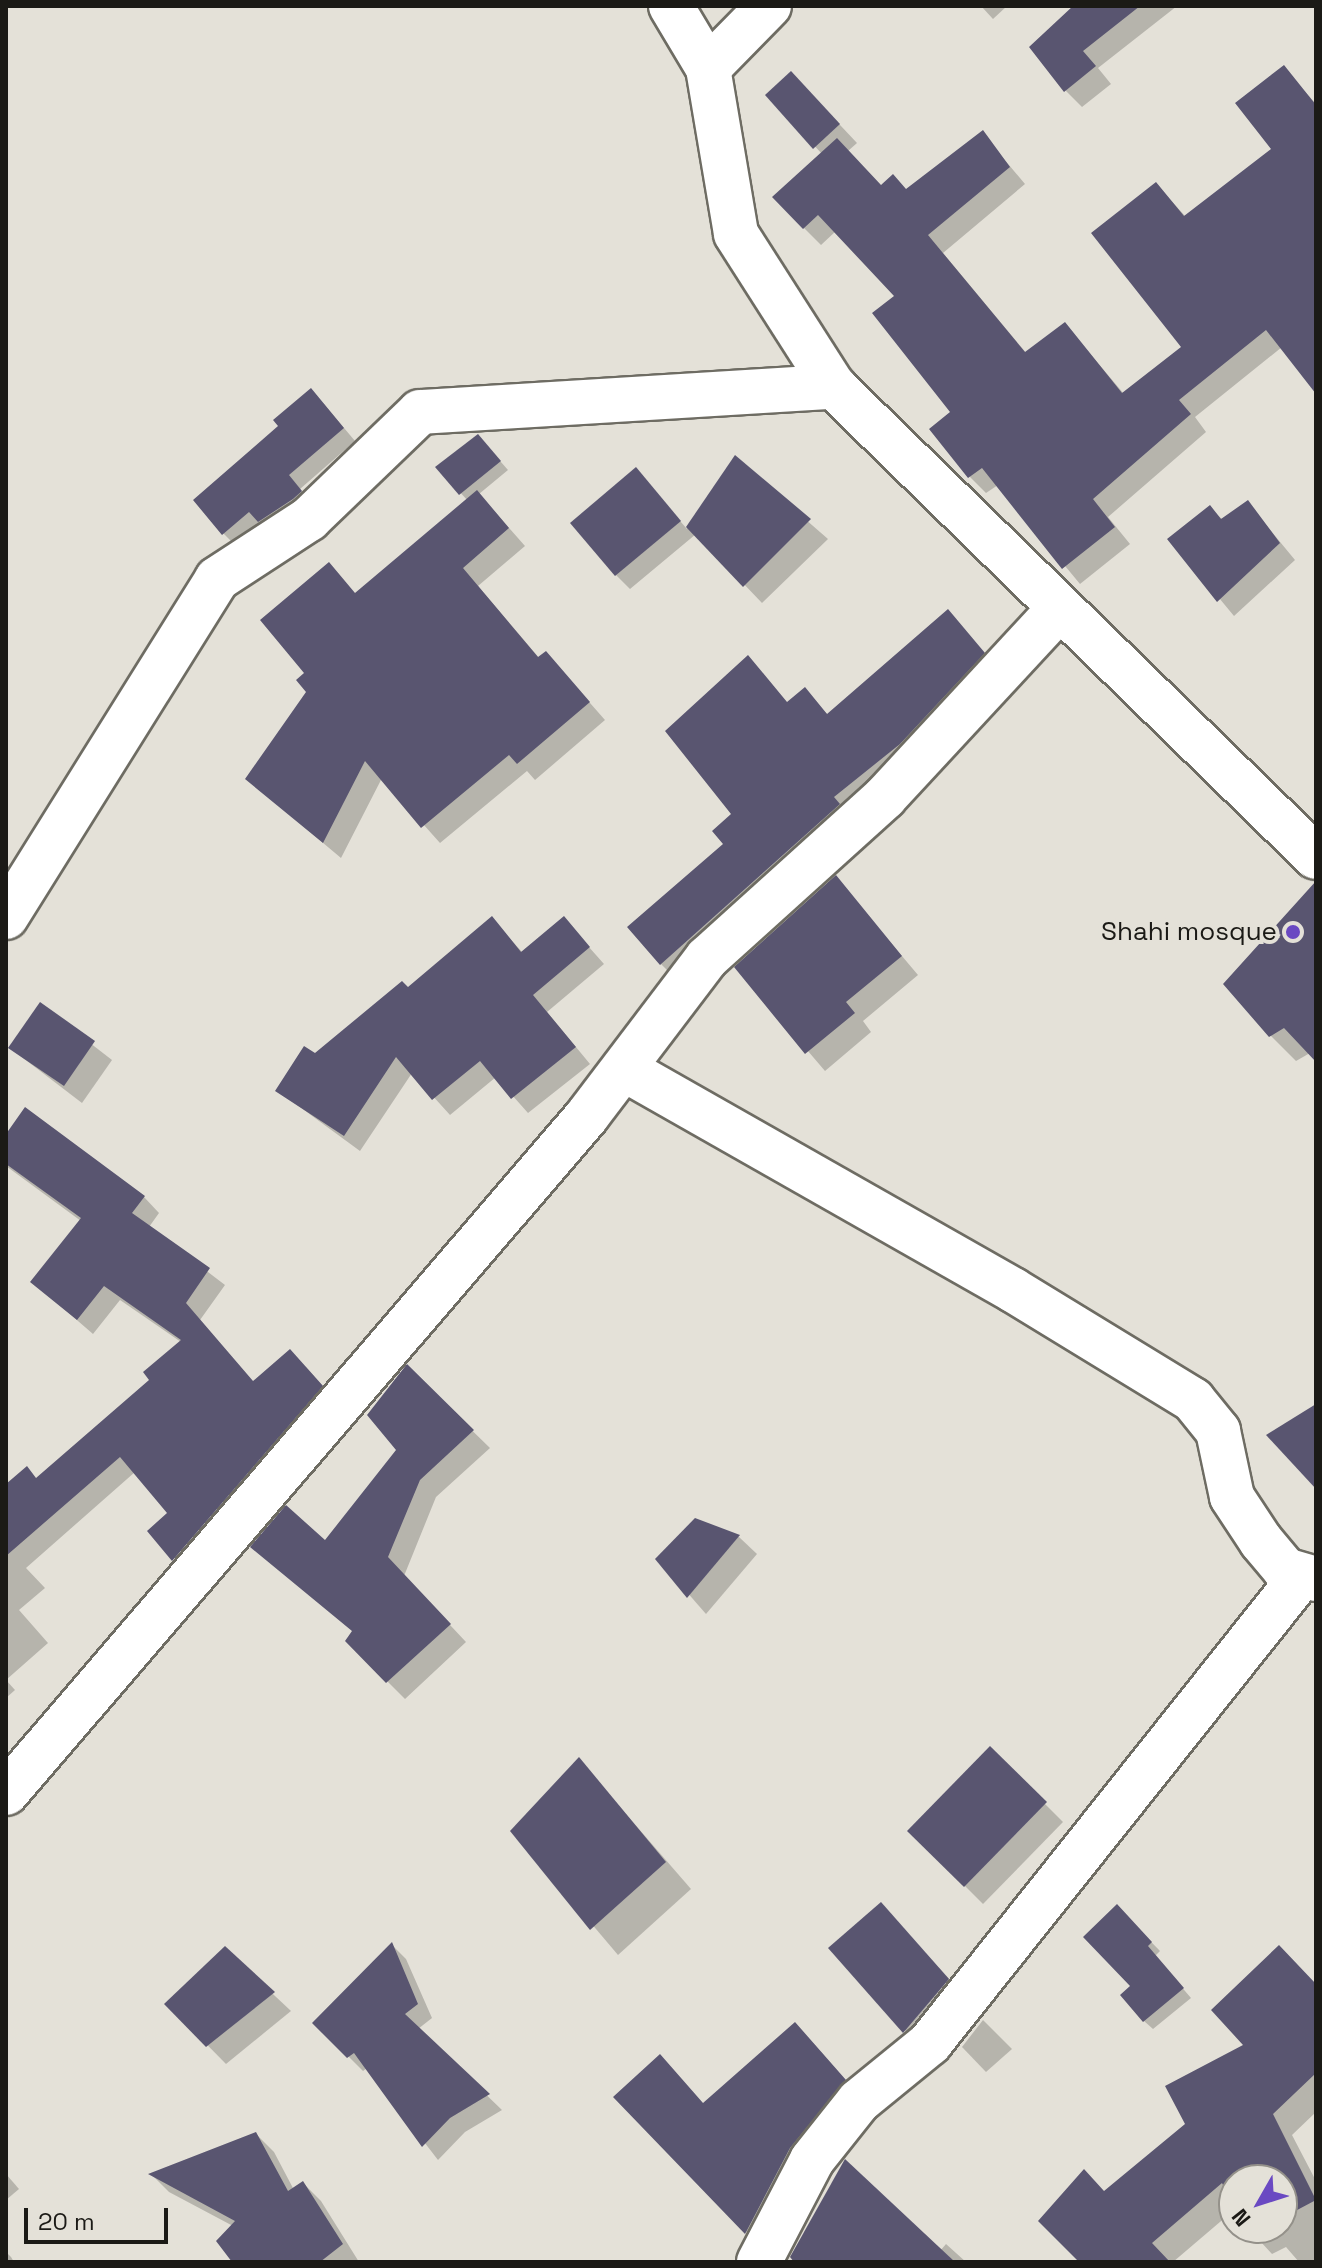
<!DOCTYPE html>
<style>
body{margin:0}
#map{position:relative;width:1322px;height:2268px;overflow:hidden;background:#e4e1d8;font-family:"Space Grotesk",sans-serif}
div>[style]{position:absolute}
[style*='--x']{left:calc(var(--x)*1px);top:calc(var(--y)*1px);width:calc(var(--w)*1px);rotate:calc(var(--a)*1deg)}
.shadow>*{inset:0;background:#0003}
.building>*{inset:0;background:#595570}
.roads{filter:drop-shadow(2px 0 #6e6c63) drop-shadow(-2px 0 #6e6c63) drop-shadow(0 2px #6e6c63) drop-shadow(0 -2px #6e6c63)}
.minor>*{height:44px;margin:-22px;padding:0 22px;transform-origin:22px;border-radius:22px;background:#fff}
.dots>*{width:22px;height:22px;translate:-50% -50%;box-sizing:border-box;border:4px solid #e4e1d8;border-radius:50%}
span{translate:-50% -50%;white-space:nowrap;text-align:center;line-height:1.15;-webkit-text-stroke:8px #e4e1d8;paint-order:stroke}
.poi-label{font-size:26px;color:#1b1a16}
.right{translate:-100% -50%;text-align:right}
.frame{position:absolute;inset:0;border:8px solid #1b1a16;pointer-events:none}
.north{position:absolute;left:1218px;top:2164px;width:80px;height:80px;box-sizing:border-box;background:#e4e1d8;border:2px solid #94918a;border-radius:50%;rotate:231deg;font-size:22px;font-weight:700;line-height:32px;text-align:center;color:#1b1a16}
.north::after{content:'';display:block;margin:auto;width:28px;height:36px;background:#6a49c2;clip-path:polygon(50% 0,100% 100%,50% 72%,0 100%)}
.scale{position:absolute;left:24px;top:2208px;width:144px;height:36px;box-sizing:border-box;border:4px solid #1b1a16;border-top:0;padding-left:10px;font-size:24px;line-height:28px;white-space:nowrap;color:#1b1a16;-webkit-text-stroke:6px #e4e1d8;paint-order:stroke}
</style>
<div id="map">
<div class="shadow">
<i style="clip-path:polygon(981px 6px,1007px 6px,993px 19px)"></i>
<i style="clip-path:polygon(1073px 6px,1177px 6px,1098px 68px,1111px 84px,1082px 107px,1066px 91px)"></i>
<i style="clip-path:polygon(1283px 67px,1316px 104px,1316px 386px,1282px 347px,1195px 417px,1206px 432px,1108px 517px,1130px 544px,1080px 584px,998px 485px,986px 493px,970px 477px,953px 412px,896px 296px,836px 231px,821px 245px,804px 228px,822px 154px,768px 95px,809px 92px,857px 143px,848px 151px,882px 187px,907px 191px,982px 133px,1025px 184px,943px 253px,1027px 354px,1065px 324px,1124px 394px,1184px 347px,1156px 184px,1186px 217px,1273px 149px)"></i>
<i style="clip-path:polygon(323px 403px,355px 441px,300px 489px,313px 505px,236px 546px,223px 533px)"></i>
<i style="clip-path:polygon(486px 445px,508px 470px,479px 494px,525px 546px,478px 586px,540px 659px,546px 653px,605px 720px,535px 780px,527px 771px,440px 843px,382px 778px,341px 858px,247px 779px,309px 691px,307px 673px,356px 594px,468px 501px,438px 468px)"></i>
<i style="clip-path:polygon(735px 458px,828px 539px,762px 603px,696px 534px,630px 589px,616px 575px,636px 470px,687px 529px)"></i>
<i style="clip-path:polygon(1248px 503px,1295px 560px,1234px 616px,1170px 539px,1210px 508px,1223px 520px)"></i>
<i style="clip-path:polygon(948px 612px,997px 668px,675px 978px,661px 964px,725px 844px,734px 815px,748px 657px,788px 704px,805px 690px,828px 715px)"></i>
<i style="clip-path:polygon(836px 878px,918px 975px,863px 1021px,871px 1032px,825px 1071px,737px 968px)"></i>
<i style="clip-path:polygon(1316px 884px,1316px 1060px,1310px 1053px,1296px 1061px,1271px 1036px)"></i>
<i style="clip-path:polygon(492px 919px,523px 953px,564px 919px,604px 964px,547px 1012px,590px 1064px,528px 1113px,496px 1077px,450px 1115px,412px 1073px,360px 1151px,278px 1091px,315px 1055px,408px 990px)"></i>
<i style="clip-path:polygon(41px 1005px,112px 1060px,82px 1103px,10px 1048px)"></i>
<i style="clip-path:polygon(6px 1137px,144px 1197px,159px 1213px,149px 1227px,225px 1285px,200px 1320px,254px 1383px,306px 1367px,337px 1402px,189px 1575px,150px 1531px,170px 1514px,135px 1472px,26px 1568px,45px 1588px,19px 1610px,48px 1643px,6px 1680px,6px 1487px,37px 1480px,152px 1380px,181px 1342px,120px 1300px,93px 1334px,33px 1282px,81px 1221px,6px 1166px)"></i>
<i style="clip-path:polygon(407px 1367px,490px 1448px,436px 1497px,404px 1576px,466px 1642px,405px 1699px,347px 1641px,354px 1632px,253px 1547px,326px 1542px,399px 1449px)"></i>
<i style="clip-path:polygon(696px 1520px,739px 1537px,757px 1554px,706px 1614px,658px 1559px)"></i>
<i style="clip-path:polygon(6px 1680px,15px 1690px,6px 1698px)"></i>
<i style="clip-path:polygon(990px 1749px,1063px 1822px,983px 1904px,910px 1831px)"></i>
<i style="clip-path:polygon(579px 1760px,691px 1889px,618px 1955px,513px 1831px)"></i>
<i style="clip-path:polygon(881px 1905px,974px 2006px,930px 2058px,831px 1948px)"></i>
<i style="clip-path:polygon(1117px 1907px,1160px 1951px,1155px 1956px,1191px 1998px,1153px 2029px,1144px 2021px,1133px 1986px)"></i>
<i style="clip-path:polygon(392px 1945px,406px 1959px,432px 2018px,418px 2029px,502px 2110px,465px 2132px,438px 2160px,367px 2068px,363px 2071px,315px 2023px)"></i>
<i style="clip-path:polygon(225px 1949px,291px 2011px,226px 2064px,167px 2004px)"></i>
<i style="clip-path:polygon(1316px 1986px,1316px 2112px,1292px 2135px,1316px 2181px,1316px 2262px,1299px 2262px,1286px 2247px,1272px 2254px,1248px 2228px,1282px 2228px,1282px 2180px,1234px 2180px,1234px 2210px,1173px 2262px,1082px 2262px,1105px 2193px,1187px 2124px,1247px 2046px)"></i>
<i style="clip-path:polygon(983px 2020px,1012px 2049px,986px 2072px,962px 2047px)"></i>
<i style="clip-path:polygon(813px 2043px,862px 2099px,764px 2250px,615px 2097px,704px 2105px)"></i>
<i style="clip-path:polygon(256px 2134px,274px 2152px,294px 2190px,303px 2183px,321px 2201px,359px 2262px,235px 2262px,233px 2226px,169px 2192px,152px 2175px)"></i>
<i style="clip-path:polygon(6px 2174px,19px 2189px,6px 2200px)"></i>
<i style="clip-path:polygon(946px 2244px,966px 2262px,797px 2262px,940px 2251px)"></i>
<i style="clip-path:polygon(6px 2252px,11px 2257px,14px 2262px,6px 2262px)"></i>
</div>
<div class="building">
<i style="clip-path:polygon(1073px 6px,1140px 6px,1083px 51px,1096px 66px,1064px 92px,1029px 47px)"></i>
<i style="clip-path:polygon(1284px 65px,1316px 105px,1316px 394px,1266px 330px,1179px 400px,1191px 414px,1093px 499px,1115px 527px,1062px 569px,982px 468px,968px 478px,929px 429px,950px 412px,872px 313px,894px 296px,818px 215px,803px 229px,772px 197px,837px 138px,881px 185px,893px 174px,906px 189px,983px 130px,1010px 167px,928px 235px,1025px 352px,1065px 322px,1122px 393px,1181px 347px,1091px 233px,1156px 182px,1184px 216px,1271px 149px,1235px 103px)"></i>
<i style="clip-path:polygon(791px 71px,840px 124px,813px 149px,765px 95px)"></i>
<i style="clip-path:polygon(311px 388px,344px 428px,289px 475px,302px 491px,293px 499px,258px 522px,249px 512px,222px 535px,193px 500px,278px 426px,273px 420px)"></i>
<i style="clip-path:polygon(478px 434px,501px 461px,459px 495px,435px 467px)"></i>
<i style="clip-path:polygon(735px 455px,811px 519px,743px 587px,686px 527px)"></i>
<i style="clip-path:polygon(636px 467px,681px 521px,615px 576px,570px 523px)"></i>
<i style="clip-path:polygon(477px 490px,509px 528px,463px 568px,538px 657px,546px 651px,590px 702px,517px 764px,509px 755px,421px 828px,365px 761px,323px 843px,245px 779px,306px 692px,296px 680px,304px 673px,260px 620px,329px 562px,355px 593px)"></i>
<i style="clip-path:polygon(1248px 500px,1280px 543px,1217px 602px,1167px 539px,1210px 505px,1221px 519px)"></i>
<i style="clip-path:polygon(948px 609px,985px 653px,900px 744px,834px 797px,840px 804px,660px 965px,627px 927px,723px 844px,712px 831px,731px 814px,665px 731px,748px 655px,787px 702px,805px 687px,827px 714px)"></i>
<i style="clip-path:polygon(836px 875px,902px 956px,846px 1002px,855px 1013px,805px 1054px,734px 967px)"></i>
<i style="clip-path:polygon(1316px 881px,1316px 1062px,1284px 1028px,1269px 1037px,1223px 984px)"></i>
<i style="clip-path:polygon(492px 916px,521px 952px,564px 916px,590px 947px,533px 995px,576px 1047px,511px 1099px,480px 1061px,432px 1100px,396px 1057px,344px 1136px,275px 1091px,304px 1046px,315px 1053px,402px 981px,408px 987px)"></i>
<i style="clip-path:polygon(40px 1002px,95px 1041px,64px 1086px,8px 1048px)"></i>
<i style="clip-path:polygon(25px 1107px,145px 1196px,132px 1213px,210px 1268px,186px 1303px,253px 1381px,290px 1349px,323px 1386px,172px 1561px,147px 1531px,167px 1513px,120px 1457px,6px 1556px,6px 1484px,27px 1466px,36px 1478px,149px 1380px,143px 1372px,181px 1340px,104px 1286px,77px 1320px,30px 1282px,81px 1218px,6px 1164px,6px 1134px)"></i>
<i style="clip-path:polygon(407px 1364px,474px 1430px,420px 1480px,388px 1557px,451px 1624px,386px 1683px,345px 1641px,352px 1631px,250px 1547px,286px 1505px,325px 1540px,396px 1450px,367px 1415px)"></i>
<i style="clip-path:polygon(1316px 1404px,1316px 1489px,1266px 1435px)"></i>
<i style="clip-path:polygon(695px 1518px,740px 1535px,687px 1598px,655px 1559px)"></i>
<i style="clip-path:polygon(990px 1746px,1047px 1802px,964px 1887px,907px 1831px)"></i>
<i style="clip-path:polygon(579px 1757px,666px 1862px,590px 1930px,510px 1831px)"></i>
<i style="clip-path:polygon(881px 1902px,949px 1979px,903px 2033px,828px 1948px)"></i>
<i style="clip-path:polygon(1117px 1904px,1152px 1942px,1148px 1946px,1184px 1988px,1143px 2022px,1120px 1995px,1130px 1986px,1083px 1937px)"></i>
<i style="clip-path:polygon(392px 1942px,418px 2004px,405px 2014px,490px 2094px,450px 2118px,422px 2147px,354px 2053px,347px 2058px,312px 2023px)"></i>
<i style="clip-path:polygon(1279px 1945px,1316px 1984px,1316px 2073px,1273px 2114px,1316px 2200px,1282px 2218px,1282px 2180px,1234px 2180px,1234px 2206px,1222px 2183px,1152px 2243px,1170px 2262px,1079px 2262px,1038px 2221px,1084px 2169px,1104px 2191px,1185px 2124px,1165px 2086px,1243px 2045px,1211px 2010px)"></i>
<i style="clip-path:polygon(225px 1946px,275px 1992px,206px 2047px,164px 2004px)"></i>
<i style="clip-path:polygon(795px 2022px,846px 2080px,790px 2148px,745px 2234px,613px 2097px,660px 2054px,703px 2103px)"></i>
<i style="clip-path:polygon(256px 2132px,288px 2191px,303px 2181px,343px 2244px,320px 2262px,232px 2262px,216px 2241px,235px 2221px,148px 2174px)"></i>
<i style="clip-path:polygon(845px 2159px,955px 2262px,794px 2262px,790px 2257px)"></i>
</div>
<div class="roads">
<div class="minor">
<i style="--x:671;--y:6;--w:72;--a:59.2"></i>
<i style="--x:708;--y:68;--w:168;--a:80.4"></i>
<i style="--x:736;--y:234;--w:182;--a:57.4"></i>
<i style="--x:834;--y:387;--w:673;--a:44.28"></i>
<i style="--x:708;--y:68;--w:87;--a:-45.5"></i>
<i style="--x:6;--y:917;--w:398;--a:-58"></i>
<i style="--x:217;--y:579;--w:110;--a:-33.1"></i>
<i style="--x:309;--y:519;--w:154;--a:-43.9"></i>
<i style="--x:420;--y:412;--w:415;--a:-3.5"></i>
<i style="--x:624;--y:1069;--w:447;--a:29.6"></i>
<i style="--x:1013;--y:1290;--w:211;--a:31.4"></i>
<i style="--x:1193;--y:1400;--w:40;--a:51"></i>
<i style="--x:1218;--y:1431;--w:67;--a:78"></i>
<i style="--x:1232;--y:1497;--w:53;--a:56.6"></i>
<i style="--x:1261;--y:1541;--w:38;--a:50"></i>
<i style="--x:1285;--y:1570;--w:32;--a:16"></i>
<i style="--x:6;--y:1793;--w:892;--a:-49.36"></i>
<i style="--x:587;--y:1116;--w:198;--a:-52.8"></i>
<i style="--x:707;--y:958;--w:240;--a:-42.1"></i>
<i style="--x:885;--y:797;--w:256;--a:-47.2"></i>
<i style="--x:759;--y:2262;--w:115;--a:-62.5"></i>
<i style="--x:812;--y:2160;--w:75;--a:-51.5"></i>
<i style="--x:859;--y:2101;--w:92;--a:-39.2"></i>
<i style="--x:930;--y:2043;--w:594;--a:-51.49"></i>
</div>
</div>
<div class="dots">
<i style="left:1293px;top:932px;background:#6a49c2"></i>
</div>
<div class="poi-label">
<span class="right" style="left:1277px;top:932px">Shahi mosque</span>
</div>
<div class="frame"></div>
<div class="north">N</div>
<div class="scale">20 m</div>
</div>
